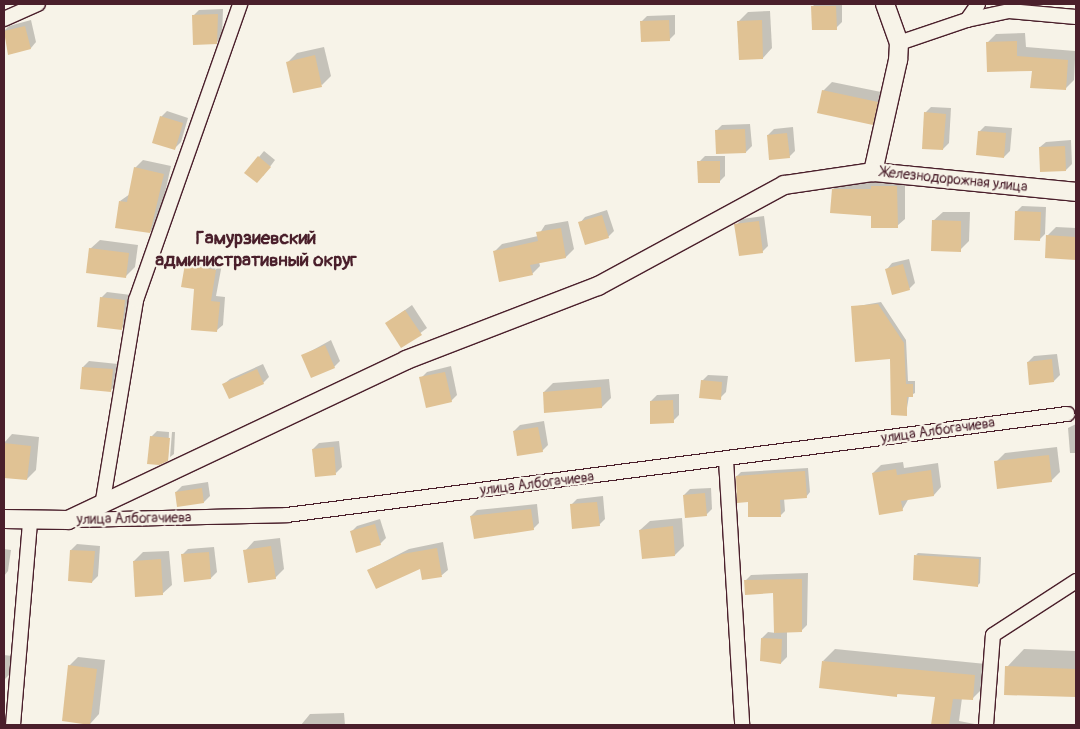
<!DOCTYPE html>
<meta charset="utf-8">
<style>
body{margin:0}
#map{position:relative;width:1080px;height:729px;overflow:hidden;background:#f7f3e8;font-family:Pangolin,sans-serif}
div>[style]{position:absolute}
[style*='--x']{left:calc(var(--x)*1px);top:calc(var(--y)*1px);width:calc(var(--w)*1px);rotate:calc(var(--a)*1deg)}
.shadow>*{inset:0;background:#0003}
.building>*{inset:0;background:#e0c294}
.roads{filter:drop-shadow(1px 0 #4a1f2b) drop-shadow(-1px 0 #4a1f2b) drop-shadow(0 1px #4a1f2b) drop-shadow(0 -1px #4a1f2b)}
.minor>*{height:14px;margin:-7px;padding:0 7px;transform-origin:7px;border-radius:7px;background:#f7f3e8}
.tertiary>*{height:18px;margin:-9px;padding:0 9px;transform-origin:9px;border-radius:9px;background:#f7f3e8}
span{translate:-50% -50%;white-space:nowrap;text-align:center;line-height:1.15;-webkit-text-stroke:4.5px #f7f3e8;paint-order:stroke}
.street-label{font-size:14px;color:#4a1f2b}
.district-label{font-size:19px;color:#4a1f2b;font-weight:700}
.frame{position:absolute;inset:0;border:5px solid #4a1f2b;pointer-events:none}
</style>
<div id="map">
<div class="shadow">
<i style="clip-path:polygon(815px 4px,842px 4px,842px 22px,836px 28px,812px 7px)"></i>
<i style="clip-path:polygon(223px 9px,222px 37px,216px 43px,193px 16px,199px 10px)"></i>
<i style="clip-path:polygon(770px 11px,772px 48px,763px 58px,739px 21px,748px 12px)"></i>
<i style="clip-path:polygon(675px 15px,675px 34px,669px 40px,641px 22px,647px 16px)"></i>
<i style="clip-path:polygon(31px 20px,36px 42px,31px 48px,9px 54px,4px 31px,9px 26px)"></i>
<i style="clip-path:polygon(1025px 33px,1026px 47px,1075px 51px,1076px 38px,1074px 80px,1065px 89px,987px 43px,996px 34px)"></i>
<i style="clip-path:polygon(324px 47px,331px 76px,322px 85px,288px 62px,297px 53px)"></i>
<i style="clip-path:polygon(832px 82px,886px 93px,881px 115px,872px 124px,823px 91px)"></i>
<i style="clip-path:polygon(931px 107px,951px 108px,949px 143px,943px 149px,925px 113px)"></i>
<i style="clip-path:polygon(167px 111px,188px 118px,181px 142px,175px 148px,161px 117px)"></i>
<i style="clip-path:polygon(750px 124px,752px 146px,746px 152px,716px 131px,722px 125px)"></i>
<i style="clip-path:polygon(985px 126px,1012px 128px,1010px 151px,1004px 157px,979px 132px)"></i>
<i style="clip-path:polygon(793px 127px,795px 151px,789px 157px,768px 135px,774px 129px)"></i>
<i style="clip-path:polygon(1071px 140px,1072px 164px,1066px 170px,1040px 147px,1046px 142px)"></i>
<i style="clip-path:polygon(264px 151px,275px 160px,263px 176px,259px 157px)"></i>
<i style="clip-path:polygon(705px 156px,725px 156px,725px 176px,719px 182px,699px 162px)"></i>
<i style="clip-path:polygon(143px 160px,171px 166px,158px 224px,150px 232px,120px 201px,130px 194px,135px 168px)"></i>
<i style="clip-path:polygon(880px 179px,905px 179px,905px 219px,897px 226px,833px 189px,841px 181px,877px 182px)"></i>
<i style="clip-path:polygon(1022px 206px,1046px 207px,1045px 234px,1039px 240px,1016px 212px)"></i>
<i style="clip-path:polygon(607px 210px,614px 231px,608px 237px,580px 223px,585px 217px)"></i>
<i style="clip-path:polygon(943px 212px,970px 212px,969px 241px,960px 250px,933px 221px)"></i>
<i style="clip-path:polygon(764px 216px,768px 246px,762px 252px,736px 225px,742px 219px)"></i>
<i style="clip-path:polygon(568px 221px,574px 249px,566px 257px,539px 262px,540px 266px,532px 274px,494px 252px,502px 244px,538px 236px,545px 225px)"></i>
<i style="clip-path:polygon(1056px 227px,1076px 228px,1076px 259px,1046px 257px,1047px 236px)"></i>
<i style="clip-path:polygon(100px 240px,138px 245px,135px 267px,126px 276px,90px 249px)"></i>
<i style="clip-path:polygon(193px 259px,222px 264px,216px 296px,225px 297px,223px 325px,217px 330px,187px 265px)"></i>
<i style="clip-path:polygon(909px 259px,915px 283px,909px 289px,887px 269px,892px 263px)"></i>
<i style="clip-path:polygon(107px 292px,131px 295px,127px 323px,121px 329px,101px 298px)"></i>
<i style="clip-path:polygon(881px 302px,906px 340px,908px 381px,915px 381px,915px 393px,909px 396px,906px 414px,891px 358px,852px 307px)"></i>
<i style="clip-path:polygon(412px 305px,427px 328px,402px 347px,387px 323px)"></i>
<i style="clip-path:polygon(331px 340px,340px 361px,334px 367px,302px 356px)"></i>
<i style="clip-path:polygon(1057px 354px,1060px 375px,1054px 381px,1028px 362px,1034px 356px)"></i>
<i style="clip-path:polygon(89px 361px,118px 364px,117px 385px,111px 390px,83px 367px)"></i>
<i style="clip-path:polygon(263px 364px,269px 377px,263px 383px,224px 384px,230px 379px)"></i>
<i style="clip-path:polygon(451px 366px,457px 395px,451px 401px,421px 378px,427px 372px)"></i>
<i style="clip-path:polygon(708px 375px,728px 376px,726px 392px,720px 398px,702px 381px)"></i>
<i style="clip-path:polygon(609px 379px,611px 398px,602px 407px,544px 392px,553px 383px)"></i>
<i style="clip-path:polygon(679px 394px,679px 415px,673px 421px,651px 401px,657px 395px)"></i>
<i style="clip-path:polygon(544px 421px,548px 445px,542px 451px,514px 431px,520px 425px)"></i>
<i style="clip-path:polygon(1076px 424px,1076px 453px,1070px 453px,1068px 428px)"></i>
<i style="clip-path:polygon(157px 431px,169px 432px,168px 460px,151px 437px)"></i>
<i style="clip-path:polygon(172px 432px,175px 432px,174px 454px,170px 457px)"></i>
<i style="clip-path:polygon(12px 434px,39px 437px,36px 470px,27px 479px,4px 476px,4px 443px)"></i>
<i style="clip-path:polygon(339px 441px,342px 467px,336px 473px,313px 449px,319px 443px)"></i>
<i style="clip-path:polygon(1057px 447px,1060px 472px,1051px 481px,996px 462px,1005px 453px)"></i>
<i style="clip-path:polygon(903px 462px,904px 468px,938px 463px,941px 487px,934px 495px,909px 498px,902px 510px,873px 473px,881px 465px)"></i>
<i style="clip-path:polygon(808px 468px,810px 492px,806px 497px,784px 498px,785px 511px,781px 515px,749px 501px,737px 476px,741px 472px)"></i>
<i style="clip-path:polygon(208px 482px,210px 496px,204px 502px,176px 492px,182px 486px)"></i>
<i style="clip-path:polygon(711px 488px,712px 509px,706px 515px,684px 495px,690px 489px)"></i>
<i style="clip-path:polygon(603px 496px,605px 519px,599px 525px,571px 505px,577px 499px)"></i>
<i style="clip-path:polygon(537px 504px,539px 523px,533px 529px,471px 516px,477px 510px)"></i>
<i style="clip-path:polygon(682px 518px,684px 546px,675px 555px,640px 530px,650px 521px)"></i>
<i style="clip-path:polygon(380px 519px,386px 538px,380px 544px,351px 532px,357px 526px)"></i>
<i style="clip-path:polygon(280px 538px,284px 569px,275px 578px,245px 551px,254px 541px)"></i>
<i style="clip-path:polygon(443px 542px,448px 570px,442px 575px,423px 579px,421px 568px,368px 570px,409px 549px)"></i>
<i style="clip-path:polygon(77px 544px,100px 546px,98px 576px,92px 582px,71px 550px)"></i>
<i style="clip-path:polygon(214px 547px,217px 572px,211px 578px,182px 555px,188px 549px)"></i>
<i style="clip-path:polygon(4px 549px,11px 550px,8px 571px,4px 576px)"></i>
<i style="clip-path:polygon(169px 551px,172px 585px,162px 594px,134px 561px,143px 552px)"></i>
<i style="clip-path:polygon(918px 553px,981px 557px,980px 583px,977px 586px,916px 555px)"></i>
<i style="clip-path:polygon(808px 573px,807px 625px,801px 631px,787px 632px,787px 657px,781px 663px,762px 638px,768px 632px,776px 633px,774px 592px,745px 581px,751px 575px)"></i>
<i style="clip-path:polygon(835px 649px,986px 664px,984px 687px,972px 699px,962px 698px,959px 721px,980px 725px,932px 725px,937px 696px,899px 692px,897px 695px,823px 661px)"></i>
<i style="clip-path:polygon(1024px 649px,1076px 651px,1076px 696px,1006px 694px,1007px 667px)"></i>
<i style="clip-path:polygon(4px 655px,12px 656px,11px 673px,5px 679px)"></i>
<i style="clip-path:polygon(78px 657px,105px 660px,99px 714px,90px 724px,69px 666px)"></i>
<i style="clip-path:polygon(344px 713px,345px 725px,301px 725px,310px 714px)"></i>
</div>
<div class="building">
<i style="clip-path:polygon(811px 6px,836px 6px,837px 30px,812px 30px)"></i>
<i style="clip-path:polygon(218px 14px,217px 44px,193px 45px,192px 15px)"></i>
<i style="clip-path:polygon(669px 20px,670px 41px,641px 42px,640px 21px)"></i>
<i style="clip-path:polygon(762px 20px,763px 59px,739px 60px,737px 21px)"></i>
<i style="clip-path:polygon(25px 26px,31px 49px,8px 55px,4px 31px)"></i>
<i style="clip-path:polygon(1017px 41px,1017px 56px,1068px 60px,1066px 90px,1030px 88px,1032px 71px,987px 72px,986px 42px)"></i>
<i style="clip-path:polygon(315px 55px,322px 87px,293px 93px,286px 62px)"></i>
<i style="clip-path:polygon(822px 90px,878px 102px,873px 125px,817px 113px)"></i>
<i style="clip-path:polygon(924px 112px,946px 114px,943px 150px,922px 149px)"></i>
<i style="clip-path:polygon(160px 116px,183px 123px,175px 150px,152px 143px)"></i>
<i style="clip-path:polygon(745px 129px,746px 153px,716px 154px,715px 130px)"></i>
<i style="clip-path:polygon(978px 131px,1006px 133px,1004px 158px,976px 155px)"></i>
<i style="clip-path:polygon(787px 133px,790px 158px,769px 160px,767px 135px)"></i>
<i style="clip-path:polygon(1065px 146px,1066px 171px,1040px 172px,1039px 147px)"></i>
<i style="clip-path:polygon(258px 156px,271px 167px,257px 183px,244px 173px)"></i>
<i style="clip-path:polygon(697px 161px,720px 161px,720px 183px,698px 183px)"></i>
<i style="clip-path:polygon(134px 167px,164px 174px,150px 233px,115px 228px,119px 201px,127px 202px)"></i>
<i style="clip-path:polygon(871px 186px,897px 186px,898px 228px,871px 228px,871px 216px,830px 213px,832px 189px,871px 189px)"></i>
<i style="clip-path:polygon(1015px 211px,1041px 212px,1040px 241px,1014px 240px)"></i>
<i style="clip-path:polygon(602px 215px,609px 238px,585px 245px,578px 222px)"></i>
<i style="clip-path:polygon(932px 220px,961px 221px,961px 252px,931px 251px)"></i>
<i style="clip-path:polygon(759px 221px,763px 253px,739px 256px,734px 224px)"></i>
<i style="clip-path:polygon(561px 228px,566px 258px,530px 265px,533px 275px,499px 282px,493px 251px,538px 241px,536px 232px)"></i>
<i style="clip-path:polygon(1046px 235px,1076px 237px,1076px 260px,1045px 258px)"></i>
<i style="clip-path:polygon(89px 248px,129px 253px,126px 278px,86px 273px)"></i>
<i style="clip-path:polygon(185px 264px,216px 270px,211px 301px,220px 302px,217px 332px,191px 330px,194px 289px,181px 287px)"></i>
<i style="clip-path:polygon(903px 264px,910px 290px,892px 295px,885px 269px)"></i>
<i style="clip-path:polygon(100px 297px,125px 300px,122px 330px,97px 327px)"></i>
<i style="clip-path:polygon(878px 304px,904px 343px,906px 384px,913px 384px,913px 397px,907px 397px,907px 416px,891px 415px,890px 359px,855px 362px,851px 306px)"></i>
<i style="clip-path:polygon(405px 310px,422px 335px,401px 348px,385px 323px)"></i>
<i style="clip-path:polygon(325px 345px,335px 368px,311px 378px,301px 355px)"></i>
<i style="clip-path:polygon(1052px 359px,1054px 382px,1029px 385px,1027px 362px)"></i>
<i style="clip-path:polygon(82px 367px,113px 369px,111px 392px,80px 389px)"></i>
<i style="clip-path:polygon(257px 369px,264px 384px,229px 399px,222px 384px)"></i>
<i style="clip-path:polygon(445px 372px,452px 402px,426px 408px,419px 377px)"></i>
<i style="clip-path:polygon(701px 380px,722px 382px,721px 400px,699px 398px)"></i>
<i style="clip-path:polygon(601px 387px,602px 408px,544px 413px,543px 392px)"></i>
<i style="clip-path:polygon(673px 400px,674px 423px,650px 424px,650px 401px)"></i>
<i style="clip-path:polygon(538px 427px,543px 452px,517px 456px,513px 431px)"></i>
<i style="clip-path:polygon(150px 436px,170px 438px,168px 461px,159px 465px,147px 464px)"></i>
<i style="clip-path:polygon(4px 443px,31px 446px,27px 480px,4px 478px)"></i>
<i style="clip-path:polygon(334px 447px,336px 475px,315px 477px,312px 449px)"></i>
<i style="clip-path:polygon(1049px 455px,1052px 482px,997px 489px,994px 461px)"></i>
<i style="clip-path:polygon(896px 469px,897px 475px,931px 470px,934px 496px,901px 501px,903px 511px,879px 515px,872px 473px)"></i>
<i style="clip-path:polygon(805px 471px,807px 498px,780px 500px,781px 517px,748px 517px,748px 502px,737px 503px,736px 476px)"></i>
<i style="clip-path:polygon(202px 488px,204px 503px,177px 507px,175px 492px)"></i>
<i style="clip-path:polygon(705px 493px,707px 516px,685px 518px,683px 495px)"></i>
<i style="clip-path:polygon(597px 502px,600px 526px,572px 529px,570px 504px)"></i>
<i style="clip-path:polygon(531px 509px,534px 530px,474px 539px,470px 516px)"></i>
<i style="clip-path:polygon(375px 524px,381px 545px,356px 553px,350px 531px)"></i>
<i style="clip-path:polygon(673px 526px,675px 556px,642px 559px,639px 530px)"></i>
<i style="clip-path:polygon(271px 546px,276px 579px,248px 583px,243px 550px)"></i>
<i style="clip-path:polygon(437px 548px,442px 577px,422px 580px,420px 569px,376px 589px,367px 570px,402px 554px)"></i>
<i style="clip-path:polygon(70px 550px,95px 551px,92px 583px,68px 581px)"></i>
<i style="clip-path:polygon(209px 552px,211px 579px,184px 582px,181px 554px)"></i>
<i style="clip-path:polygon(914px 555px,979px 559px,978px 587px,913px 580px)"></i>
<i style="clip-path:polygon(161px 559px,163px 595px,135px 597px,133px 561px)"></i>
<i style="clip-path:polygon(802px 579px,802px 632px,774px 633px,773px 593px,745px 595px,744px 580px)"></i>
<i style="clip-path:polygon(761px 638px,782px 639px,781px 664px,760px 661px)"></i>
<i style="clip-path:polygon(822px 661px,975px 675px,973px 700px,953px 699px,949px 725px,931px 725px,935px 697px,897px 694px,897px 697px,819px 688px)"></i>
<i style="clip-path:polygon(68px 665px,97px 669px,90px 725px,62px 721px)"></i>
<i style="clip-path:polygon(1005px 666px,1076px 669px,1076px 697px,1004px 695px)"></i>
</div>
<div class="roads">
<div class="minor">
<i style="--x:4;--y:19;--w:37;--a:-24"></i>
<i style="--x:967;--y:20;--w:19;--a:-55"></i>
<i style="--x:899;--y:43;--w:72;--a:-18.7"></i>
<i style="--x:967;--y:20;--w:43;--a:-12.1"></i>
<i style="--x:1009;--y:11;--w:67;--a:5.1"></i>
<i style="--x:726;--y:460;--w:265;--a:86.5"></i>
<i style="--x:102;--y:506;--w:209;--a:-80.6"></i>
<i style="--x:136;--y:300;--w:314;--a:-70.6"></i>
<i style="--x:71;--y:520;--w:216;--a:-1.3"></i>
<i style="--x:287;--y:515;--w:787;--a:-7.38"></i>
<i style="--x:13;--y:725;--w:205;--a:-85.2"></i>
<i style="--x:986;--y:725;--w:90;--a:-85.6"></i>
<i style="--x:993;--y:635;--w:99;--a:-33"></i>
</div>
<div class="tertiary">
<i style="--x:885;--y:4;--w:41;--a:70.3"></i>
<i style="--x:899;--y:43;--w:17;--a:93"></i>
<i style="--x:898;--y:60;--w:115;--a:102.6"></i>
<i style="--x:873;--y:172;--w:204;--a:5.6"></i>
<i style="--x:4;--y:519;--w:64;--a:0.9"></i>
<i style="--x:68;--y:520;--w:374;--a:-25.3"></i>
<i style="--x:406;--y:360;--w:206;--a:-21.1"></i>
<i style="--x:598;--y:286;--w:212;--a:-28.5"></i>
<i style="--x:784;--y:185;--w:90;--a:-8.3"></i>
</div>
</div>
<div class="street-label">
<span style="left:954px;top:180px;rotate:6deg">Железнодорожная улица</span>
<span style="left:938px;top:431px;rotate:-8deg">улица Албогачиева</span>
<span style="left:537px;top:484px;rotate:-7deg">улица Албогачиева</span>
<span style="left:134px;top:519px;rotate:-1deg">улица Албогачиева</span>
</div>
<div class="district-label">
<span style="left:256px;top:250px">Гамурзиевский<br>административный округ</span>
</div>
<div class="frame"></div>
</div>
